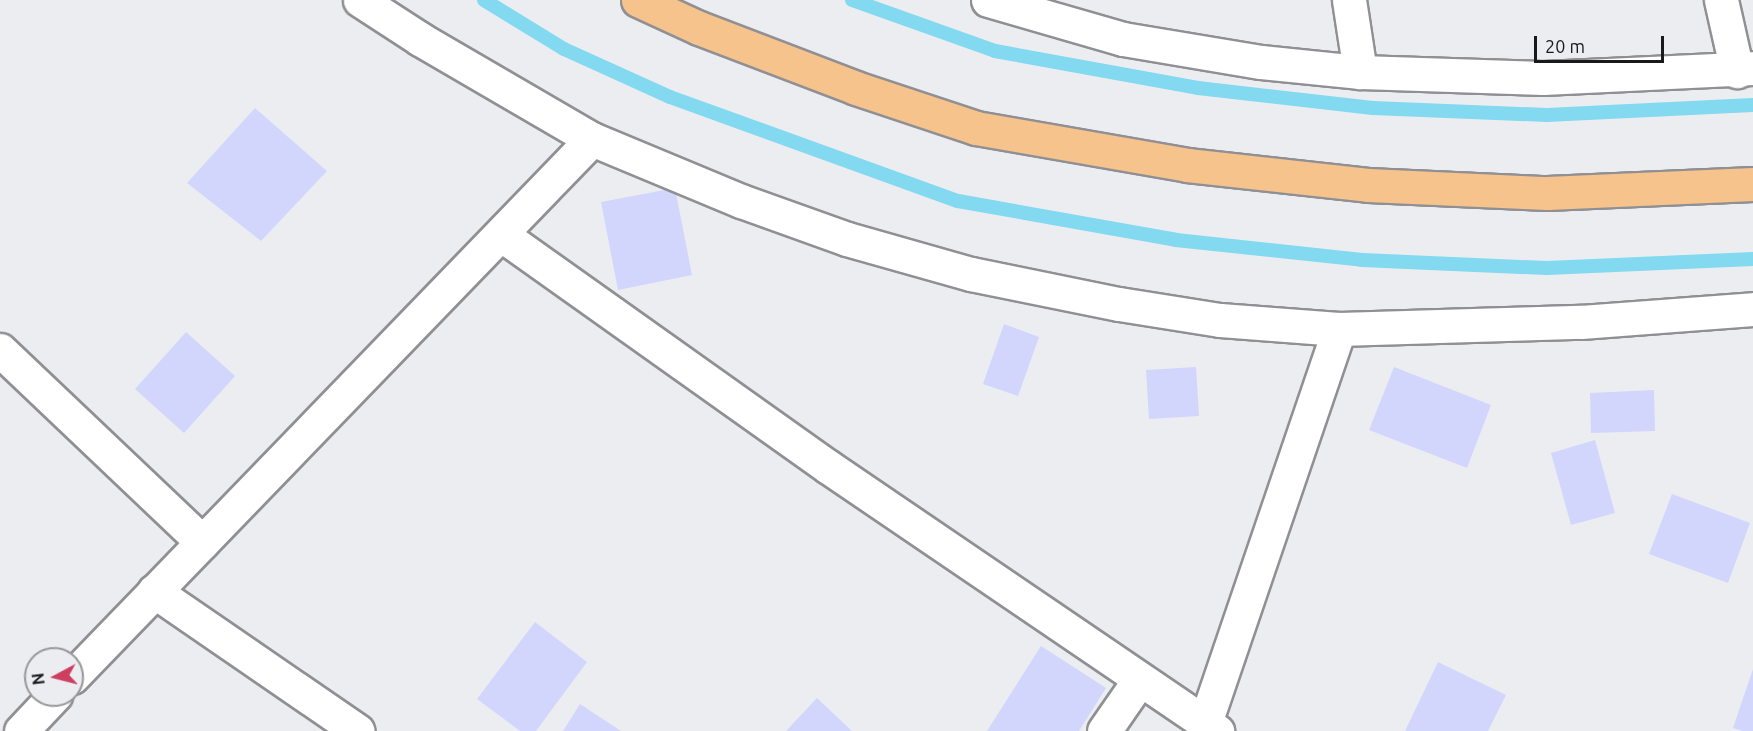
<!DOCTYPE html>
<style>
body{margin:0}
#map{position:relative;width:1753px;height:731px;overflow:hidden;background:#ecedf1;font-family:Ubuntu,sans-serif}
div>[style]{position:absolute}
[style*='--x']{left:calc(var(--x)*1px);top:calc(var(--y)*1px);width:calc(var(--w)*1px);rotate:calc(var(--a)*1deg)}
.stream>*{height:14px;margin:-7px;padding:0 7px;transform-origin:7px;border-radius:7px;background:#82d9f0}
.building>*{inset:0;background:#d2d6fd}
.roads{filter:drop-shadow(2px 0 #909094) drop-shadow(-2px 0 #909094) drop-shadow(0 2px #909094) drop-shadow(0 -2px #909094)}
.minor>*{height:33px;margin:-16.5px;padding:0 16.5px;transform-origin:16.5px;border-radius:16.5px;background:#fff}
.trunk>*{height:33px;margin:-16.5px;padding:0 16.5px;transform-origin:16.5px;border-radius:16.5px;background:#f7c38c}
span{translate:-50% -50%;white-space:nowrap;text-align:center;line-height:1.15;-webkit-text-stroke:5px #ecedf1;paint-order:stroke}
.north{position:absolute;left:24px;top:647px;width:60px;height:60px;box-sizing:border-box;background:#ecedf1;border:2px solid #98989b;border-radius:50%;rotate:263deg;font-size:16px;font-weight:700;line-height:24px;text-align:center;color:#19191b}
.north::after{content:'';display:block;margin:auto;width:21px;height:27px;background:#ce3e60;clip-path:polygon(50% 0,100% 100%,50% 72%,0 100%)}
.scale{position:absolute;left:1534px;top:36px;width:130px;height:27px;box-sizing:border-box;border:3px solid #19191b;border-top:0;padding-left:8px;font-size:18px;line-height:21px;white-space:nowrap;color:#19191b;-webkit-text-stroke:4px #ecedf1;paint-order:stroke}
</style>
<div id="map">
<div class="stream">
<i style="--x:484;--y:0;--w:94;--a:31.5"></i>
<i style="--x:564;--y:49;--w:116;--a:24.4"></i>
<i style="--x:670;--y:97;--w:306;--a:19.9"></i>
<i style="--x:958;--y:201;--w:221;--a:10.1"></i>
<i style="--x:1176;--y:240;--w:187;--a:6.1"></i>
<i style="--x:1362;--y:260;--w:185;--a:2.5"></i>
<i style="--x:1547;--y:268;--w:206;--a:-2.5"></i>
<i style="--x:852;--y:0;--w:152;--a:19.6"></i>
<i style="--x:995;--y:51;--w:206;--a:10.3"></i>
<i style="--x:1198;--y:88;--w:176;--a:6.5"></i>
<i style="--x:1373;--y:108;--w:174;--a:2.3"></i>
<i style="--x:1547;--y:115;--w:206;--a:-2.8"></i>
</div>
<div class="building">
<i style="clip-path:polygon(255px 108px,327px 171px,261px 241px,187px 183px)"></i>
<i style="clip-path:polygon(675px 188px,692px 275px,618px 290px,601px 202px)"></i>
<i style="clip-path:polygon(1004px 324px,1039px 337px,1018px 396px,983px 384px)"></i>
<i style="clip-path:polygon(186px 332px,235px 376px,184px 433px,135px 389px)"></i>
<i style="clip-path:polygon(1196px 367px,1199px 416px,1149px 419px,1146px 370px)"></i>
<i style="clip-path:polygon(1394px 367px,1491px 405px,1467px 468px,1369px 430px)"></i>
<i style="clip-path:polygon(1654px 390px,1655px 431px,1591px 433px,1590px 393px)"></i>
<i style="clip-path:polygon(1595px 440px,1615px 513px,1571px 525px,1551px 453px)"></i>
<i style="clip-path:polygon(1672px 494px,1750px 523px,1728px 583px,1649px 554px)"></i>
<i style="clip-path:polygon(535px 622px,587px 662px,536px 731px,520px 731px,477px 699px)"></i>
<i style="clip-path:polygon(1041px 646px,1106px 688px,1079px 731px,987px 731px)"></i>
<i style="clip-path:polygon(1438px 662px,1506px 695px,1488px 731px,1405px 731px)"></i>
<i style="clip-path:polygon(1753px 669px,1753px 731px,1743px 731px,1733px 728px)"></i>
<i style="clip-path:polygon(817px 698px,852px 731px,786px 731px)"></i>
<i style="clip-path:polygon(580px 704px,621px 731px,563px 731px)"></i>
</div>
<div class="roads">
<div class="minor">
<i style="--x:360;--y:0;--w:72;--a:33"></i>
<i style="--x:420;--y:39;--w:199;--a:30.2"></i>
<i style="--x:592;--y:139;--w:161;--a:22.6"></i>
<i style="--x:741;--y:201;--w:113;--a:19.7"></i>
<i style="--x:847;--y:239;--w:129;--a:15.8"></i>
<i style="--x:971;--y:274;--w:151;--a:11.5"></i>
<i style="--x:1119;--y:304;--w:102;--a:9"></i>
<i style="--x:1220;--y:320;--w:119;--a:4.3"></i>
<i style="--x:1339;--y:329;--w:242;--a:-1.7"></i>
<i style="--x:1581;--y:322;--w:172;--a:-4.3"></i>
<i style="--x:988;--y:0;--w:141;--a:16.1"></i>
<i style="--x:1123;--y:39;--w:140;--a:9.5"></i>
<i style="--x:1261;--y:62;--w:100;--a:5.8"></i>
<i style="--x:1360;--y:72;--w:183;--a:1.9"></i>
<i style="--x:1543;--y:78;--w:210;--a:-2.7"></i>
<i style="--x:1349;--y:0;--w:73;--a:81.3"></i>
<i style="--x:1721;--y:0;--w:73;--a:77.3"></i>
<i style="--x:502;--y:235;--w:399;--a:35.4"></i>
<i style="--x:827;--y:466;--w:472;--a:34.2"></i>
<i style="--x:0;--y:350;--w:279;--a:43.5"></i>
<i style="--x:154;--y:591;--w:247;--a:34.5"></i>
<i style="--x:72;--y:677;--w:748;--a:-45.97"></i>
<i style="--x:1205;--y:723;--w:416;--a:-71.2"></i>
<i style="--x:21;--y:731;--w:50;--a:-46.6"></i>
<i style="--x:1104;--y:731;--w:63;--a:-55.3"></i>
</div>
<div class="trunk">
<i style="--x:638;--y:0;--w:67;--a:24.7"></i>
<i style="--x:699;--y:28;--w:168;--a:20.9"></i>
<i style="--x:856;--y:88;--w:126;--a:18.4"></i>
<i style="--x:976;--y:128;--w:214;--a:9.9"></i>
<i style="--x:1187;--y:165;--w:182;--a:6.3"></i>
<i style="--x:1368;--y:185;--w:179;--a:2.6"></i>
<i style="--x:1547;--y:193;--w:206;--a:-2.5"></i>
</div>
</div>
<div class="north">N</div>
<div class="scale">20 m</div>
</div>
